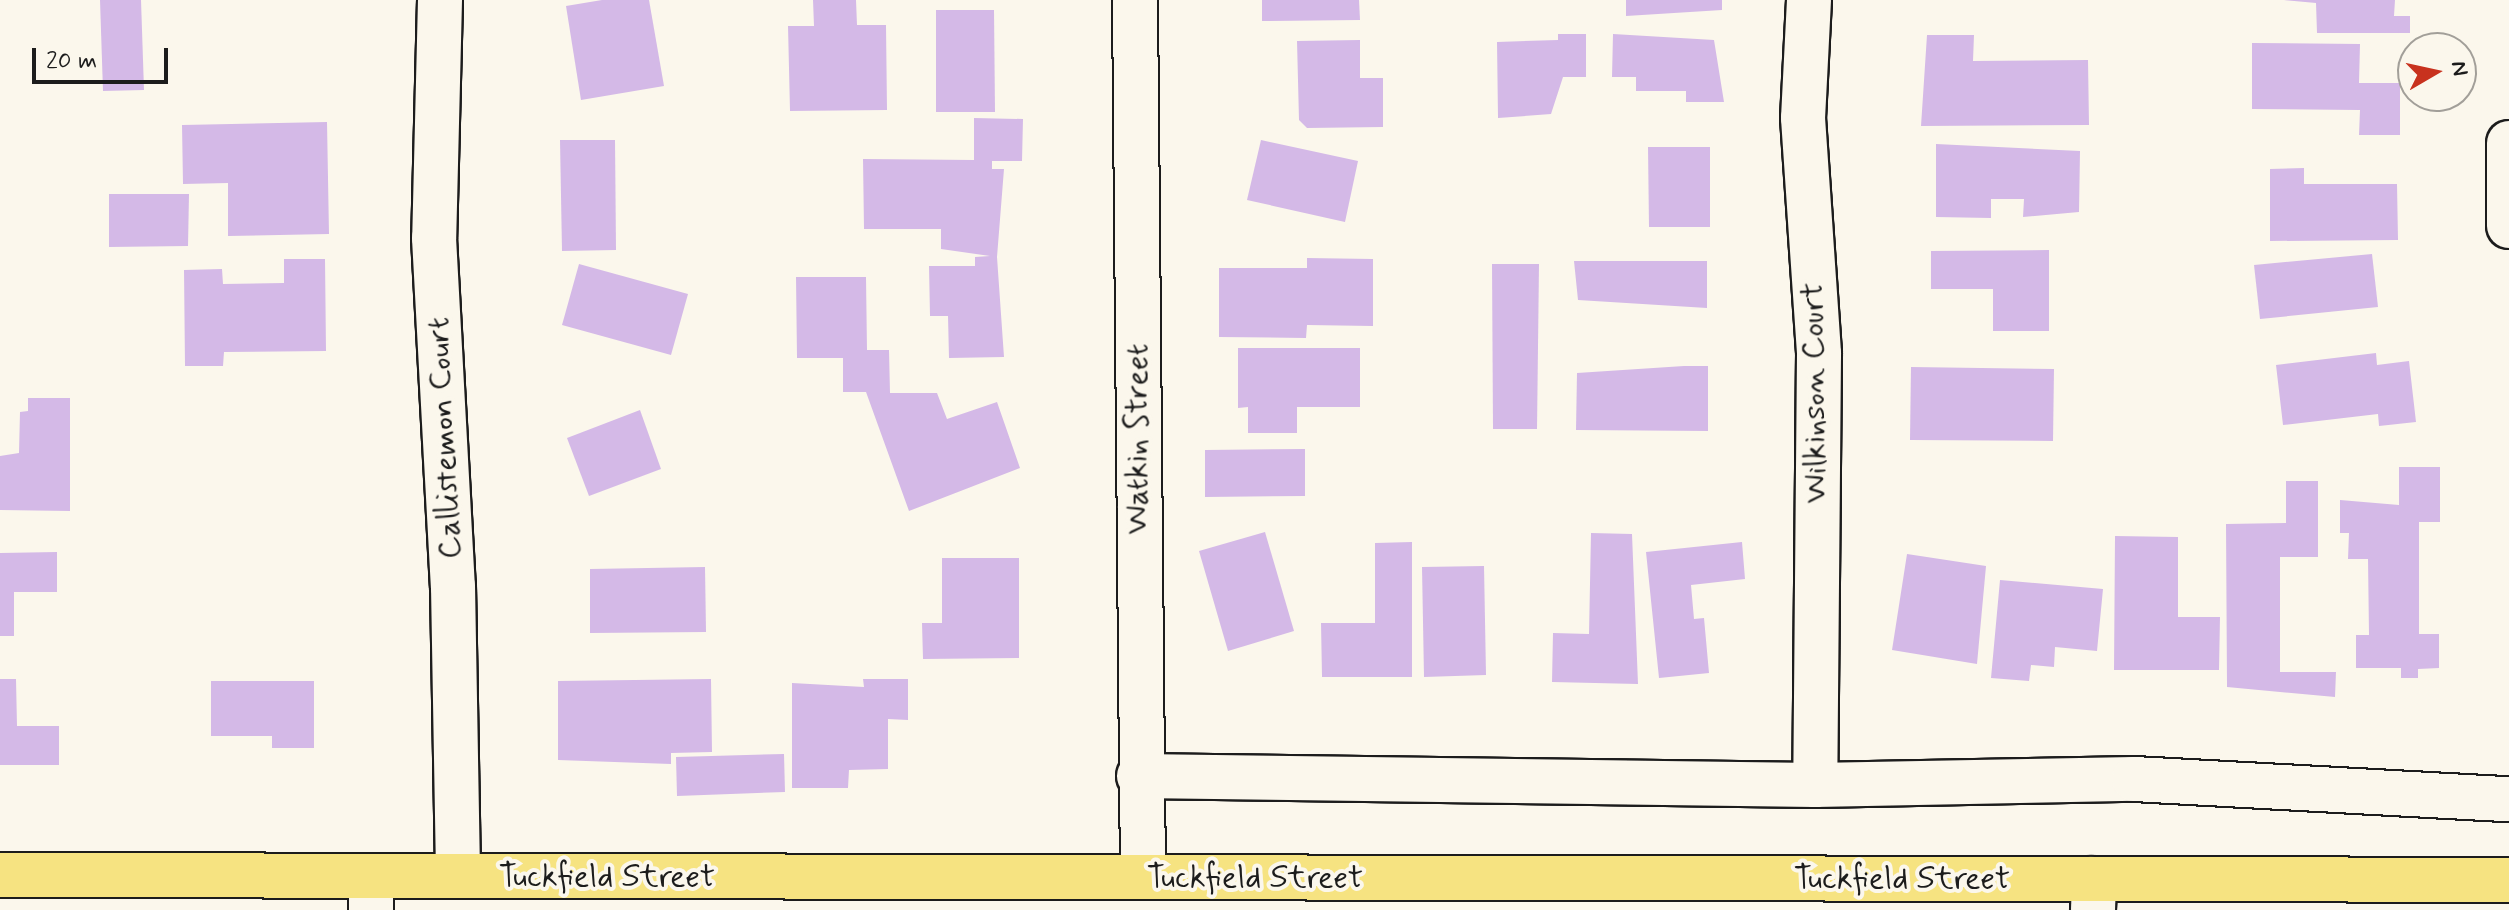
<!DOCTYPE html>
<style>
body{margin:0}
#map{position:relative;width:2509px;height:910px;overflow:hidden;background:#fbf7ec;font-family:Mynerve,sans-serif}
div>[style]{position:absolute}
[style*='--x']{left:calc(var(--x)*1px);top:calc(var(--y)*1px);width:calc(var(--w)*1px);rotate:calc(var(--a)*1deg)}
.building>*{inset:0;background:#d4b9e7}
.roads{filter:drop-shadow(2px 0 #1c1c1c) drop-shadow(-2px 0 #1c1c1c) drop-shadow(0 2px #1c1c1c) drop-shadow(0 -2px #1c1c1c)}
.minor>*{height:44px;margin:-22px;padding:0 22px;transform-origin:22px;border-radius:22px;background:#fbf7ec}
.major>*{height:44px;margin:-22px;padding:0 22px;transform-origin:22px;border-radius:22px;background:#f6e381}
span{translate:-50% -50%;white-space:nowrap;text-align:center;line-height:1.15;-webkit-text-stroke:8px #fbf7ec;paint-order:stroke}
.street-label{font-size:32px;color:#1c1c1c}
.north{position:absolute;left:2397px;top:32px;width:80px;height:80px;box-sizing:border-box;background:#fbf7ec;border:2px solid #a29f99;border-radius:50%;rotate:81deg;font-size:22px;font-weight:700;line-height:32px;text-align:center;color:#1c1c1c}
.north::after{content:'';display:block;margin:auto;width:28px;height:36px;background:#c8321e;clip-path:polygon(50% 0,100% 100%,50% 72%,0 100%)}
.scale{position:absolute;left:32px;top:48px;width:136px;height:36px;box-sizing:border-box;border:4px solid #1c1c1c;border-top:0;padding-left:10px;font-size:24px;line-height:28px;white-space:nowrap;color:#1c1c1c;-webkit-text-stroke:6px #fbf7ec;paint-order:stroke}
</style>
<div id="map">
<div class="building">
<i style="clip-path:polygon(100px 0,141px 0,144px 90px,103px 91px)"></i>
<i style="clip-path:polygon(602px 0,649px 0,664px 86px,581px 100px,566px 6px)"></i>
<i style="clip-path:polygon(813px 0,856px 0,857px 25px,886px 25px,887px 110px,790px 111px,788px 26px,814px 26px)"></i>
<i style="clip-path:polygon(1262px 0,1359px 0,1360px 20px,1262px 21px)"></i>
<i style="clip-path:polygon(1626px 0,1722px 0,1722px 10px,1626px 16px)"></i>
<i style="clip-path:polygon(2284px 0,2395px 0,2394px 16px,2410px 16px,2410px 33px,2317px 33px,2316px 3px)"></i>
<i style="clip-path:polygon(936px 10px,994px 10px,995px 112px,936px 112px)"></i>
<i style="clip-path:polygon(1558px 34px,1586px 34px,1586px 77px,1563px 77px,1551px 114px,1498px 118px,1497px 42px,1558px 40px)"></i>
<i style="clip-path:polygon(1613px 34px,1714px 40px,1724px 102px,1686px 102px,1686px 91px,1636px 91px,1636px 77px,1612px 77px)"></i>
<i style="clip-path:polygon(1927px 35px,1974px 35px,1973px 61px,2088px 60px,2089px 125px,1921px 126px)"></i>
<i style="clip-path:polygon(1360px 40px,1360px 78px,1383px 78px,1383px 127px,1307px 128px,1299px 120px,1297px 41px)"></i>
<i style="clip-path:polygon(2252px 43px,2360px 44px,2359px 83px,2400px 83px,2400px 135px,2359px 135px,2360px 110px,2252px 109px)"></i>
<i style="clip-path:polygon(974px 118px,1023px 119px,1022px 161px,992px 161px,992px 169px,1004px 169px,997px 257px,1004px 357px,949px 358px,948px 316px,930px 316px,929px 266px,975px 266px,975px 257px,990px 256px,941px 249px,941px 229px,864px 229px,863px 159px,974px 160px)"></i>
<i style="clip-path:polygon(327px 122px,329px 234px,228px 236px,228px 183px,183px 184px,182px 125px)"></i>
<i style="clip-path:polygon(560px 140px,615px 140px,616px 250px,562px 251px)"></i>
<i style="clip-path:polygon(1261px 140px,1358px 161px,1345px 222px,1247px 200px)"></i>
<i style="clip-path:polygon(1936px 144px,2080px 151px,2079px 212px,2023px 217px,2024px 199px,1991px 199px,1991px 218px,1936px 217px)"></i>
<i style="clip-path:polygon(1648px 147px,1710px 147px,1710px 227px,1649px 227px)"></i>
<i style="clip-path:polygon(2304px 168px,2304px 184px,2397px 184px,2398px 240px,2270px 241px,2270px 169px)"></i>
<i style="clip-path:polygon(109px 194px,189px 194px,188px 246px,109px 247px)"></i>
<i style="clip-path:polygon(2049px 250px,2049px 331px,1993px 331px,1993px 289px,1931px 289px,1931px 251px)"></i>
<i style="clip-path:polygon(2372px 254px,2378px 307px,2260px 319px,2254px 265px)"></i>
<i style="clip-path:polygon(1307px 258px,1373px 259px,1373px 326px,1307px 325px,1306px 338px,1219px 337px,1219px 268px,1307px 268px)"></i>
<i style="clip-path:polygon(284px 259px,325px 259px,326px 351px,224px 352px,223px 366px,185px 366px,184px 270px,222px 269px,223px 284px,284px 283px)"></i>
<i style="clip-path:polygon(1574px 261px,1707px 261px,1707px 308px,1578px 300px)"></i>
<i style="clip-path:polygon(579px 264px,688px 294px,671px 355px,562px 325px)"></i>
<i style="clip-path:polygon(1492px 264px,1539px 264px,1537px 429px,1493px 429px)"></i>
<i style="clip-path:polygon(796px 277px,866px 277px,867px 350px,889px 350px,890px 393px,937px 393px,947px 419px,997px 402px,1020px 468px,909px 511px,866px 392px,843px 392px,843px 358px,797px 358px)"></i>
<i style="clip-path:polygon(1238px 348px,1360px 348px,1360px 407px,1297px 407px,1297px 433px,1248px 433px,1248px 407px,1238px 408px)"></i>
<i style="clip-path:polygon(2376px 353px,2377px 365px,2409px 361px,2416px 422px,2379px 426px,2378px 414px,2283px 425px,2276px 365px)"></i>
<i style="clip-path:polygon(1684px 366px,1708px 366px,1708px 431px,1576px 430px,1577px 373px)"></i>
<i style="clip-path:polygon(1911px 367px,2054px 369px,2053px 441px,1910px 440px)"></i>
<i style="clip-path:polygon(28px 398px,70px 398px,70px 511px,0 510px,0 456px,19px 453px,20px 412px,28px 411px)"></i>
<i style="clip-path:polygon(640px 410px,661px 469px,589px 496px,567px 438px)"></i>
<i style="clip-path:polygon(1305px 449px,1305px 496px,1205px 497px,1205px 450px)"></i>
<i style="clip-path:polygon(2399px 467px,2440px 467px,2440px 522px,2419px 522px,2419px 634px,2439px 634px,2439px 668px,2418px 669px,2418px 678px,2401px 678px,2401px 668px,2356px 668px,2356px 635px,2369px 635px,2368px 559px,2348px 559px,2349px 533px,2340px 533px,2340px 500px,2399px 505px)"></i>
<i style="clip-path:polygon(2286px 481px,2318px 481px,2318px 557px,2280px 557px,2280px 672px,2336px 672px,2335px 697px,2227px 687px,2226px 524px,2286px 523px)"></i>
<i style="clip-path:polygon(1265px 532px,1294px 631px,1228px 651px,1199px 551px)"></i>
<i style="clip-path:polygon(1591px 533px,1632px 534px,1638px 684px,1552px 682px,1553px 633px,1589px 634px)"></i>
<i style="clip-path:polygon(2115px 536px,2178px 537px,2178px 617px,2220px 617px,2219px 670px,2114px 670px)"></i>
<i style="clip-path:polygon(1412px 542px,1412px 677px,1322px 677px,1321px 623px,1375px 623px,1375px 543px)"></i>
<i style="clip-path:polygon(1742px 542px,1745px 579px,1691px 585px,1694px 619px,1704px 618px,1709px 673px,1659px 678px,1646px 552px)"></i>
<i style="clip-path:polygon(57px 552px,57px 592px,14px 592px,14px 636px,0 636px,0 553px)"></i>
<i style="clip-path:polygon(1907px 554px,1986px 566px,1977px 664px,1892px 650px)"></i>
<i style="clip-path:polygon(942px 558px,1019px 558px,1019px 658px,923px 659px,922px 623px,942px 623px)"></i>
<i style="clip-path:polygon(1484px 566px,1486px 675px,1424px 677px,1422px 567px)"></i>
<i style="clip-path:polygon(705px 567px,706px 632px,590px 633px,590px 569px)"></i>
<i style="clip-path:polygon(2000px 580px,2103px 589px,2097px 651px,2055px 647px,2054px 667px,2031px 665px,2029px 681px,1991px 678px)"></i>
<i style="clip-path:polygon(0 679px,16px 679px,17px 726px,59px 726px,59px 765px,0 765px)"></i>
<i style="clip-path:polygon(711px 679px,712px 752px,671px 753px,671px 764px,558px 760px,558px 681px)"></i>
<i style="clip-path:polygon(863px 679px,908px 679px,908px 720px,888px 719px,888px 769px,849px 770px,848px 788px,792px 788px,792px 683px,864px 687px)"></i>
<i style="clip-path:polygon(211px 681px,314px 681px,314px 748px,272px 748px,272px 736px,211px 736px)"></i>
<i style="clip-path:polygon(784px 754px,785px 792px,677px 796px,676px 757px)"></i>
</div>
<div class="roads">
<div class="minor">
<i style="--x:440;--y:0;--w:238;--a:91.4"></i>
<i style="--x:434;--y:238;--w:349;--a:86.9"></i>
<i style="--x:453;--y:586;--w:290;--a:89"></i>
<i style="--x:1135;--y:0;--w:877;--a:89.48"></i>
<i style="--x:1809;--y:0;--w:118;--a:92.9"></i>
<i style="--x:1803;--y:118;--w:237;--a:86.1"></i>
<i style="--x:1819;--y:354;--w:431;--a:90.5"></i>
<i style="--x:2509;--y:143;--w:83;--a:90"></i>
<i style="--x:1139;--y:776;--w:676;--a:0.76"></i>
<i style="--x:1815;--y:785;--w:319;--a:-1.1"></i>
<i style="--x:2134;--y:779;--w:376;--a:3.1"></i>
<i style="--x:371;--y:876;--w:34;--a:90"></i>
<i style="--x:2093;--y:910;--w:31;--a:-88"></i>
</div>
<div class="major">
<i style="--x:0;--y:875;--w:2509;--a:0.11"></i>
</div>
</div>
<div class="street-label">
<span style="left:1815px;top:393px;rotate:-91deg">Wilkinson Court</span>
<span style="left:445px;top:438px;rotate:-93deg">Callistemon Court</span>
<span style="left:1138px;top:439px;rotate:-90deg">Watkin Street</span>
<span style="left:607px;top:877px">Tuckfield Street</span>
<span style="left:1255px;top:878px">Tuckfield Street</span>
<span style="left:1902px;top:879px">Tuckfield Street</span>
</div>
<div class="north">N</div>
<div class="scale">20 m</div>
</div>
